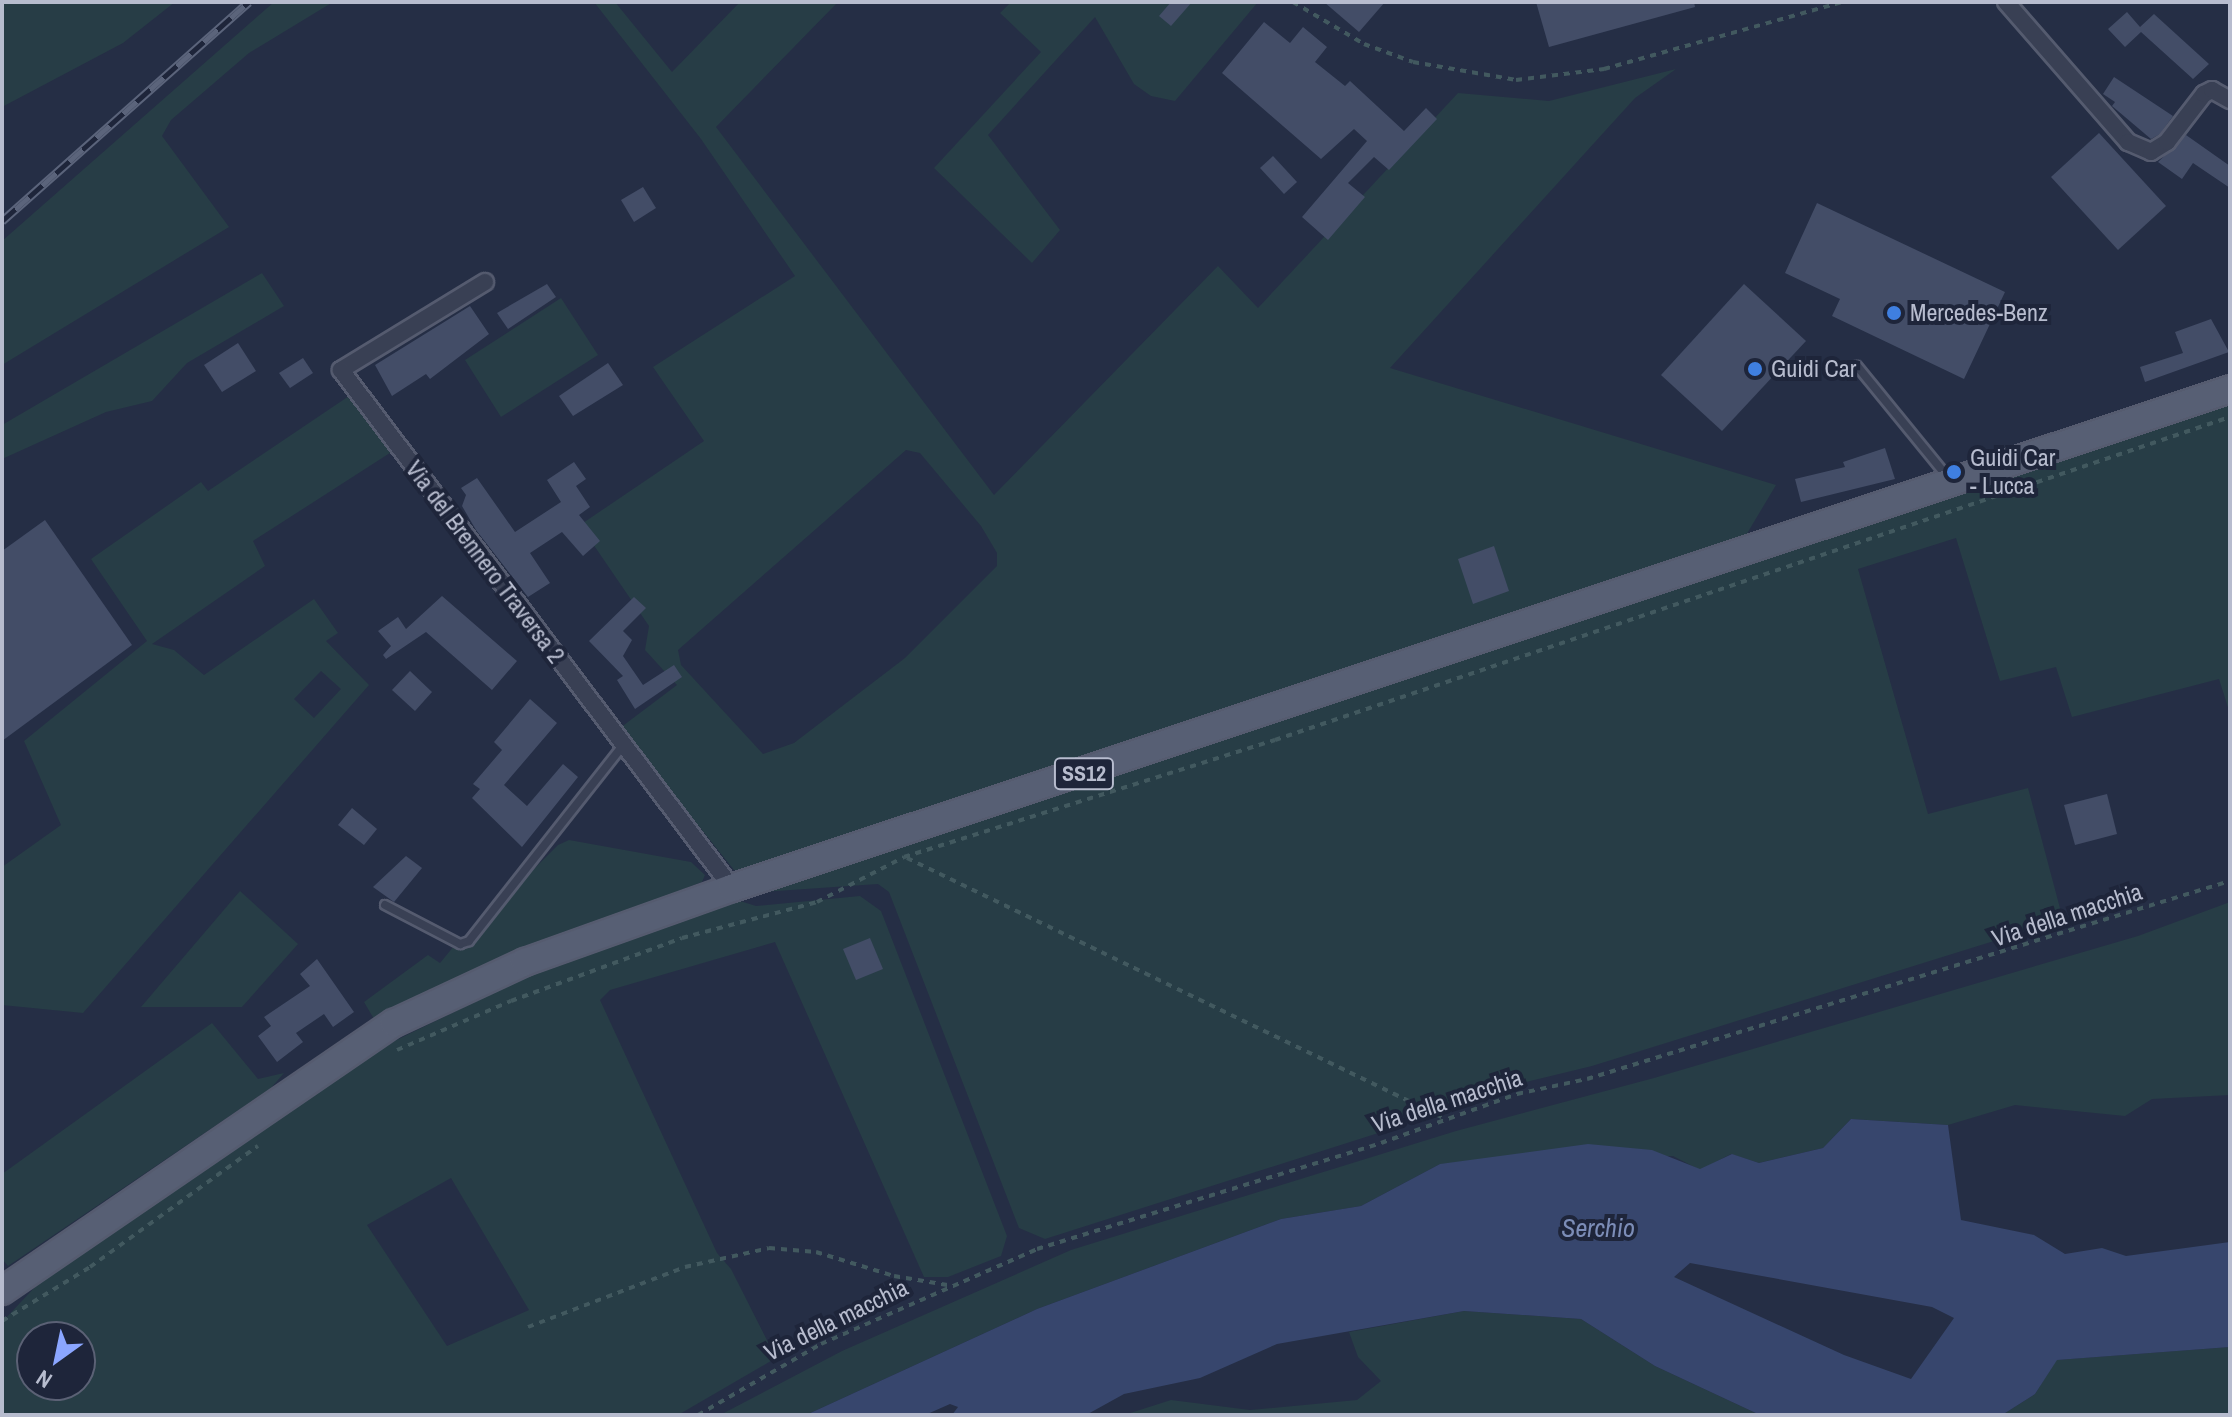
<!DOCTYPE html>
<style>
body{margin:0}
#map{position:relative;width:2232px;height:1417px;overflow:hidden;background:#252e45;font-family:"Archivo Narrow",sans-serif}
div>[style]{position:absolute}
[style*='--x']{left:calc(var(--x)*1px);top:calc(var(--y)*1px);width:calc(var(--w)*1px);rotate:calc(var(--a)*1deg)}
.green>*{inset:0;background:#273d46}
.water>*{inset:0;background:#37466d}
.building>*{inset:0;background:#434d67}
.path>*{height:4px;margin-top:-2px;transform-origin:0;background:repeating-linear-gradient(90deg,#42595f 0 6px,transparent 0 12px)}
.roads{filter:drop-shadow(2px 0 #555b6f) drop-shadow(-2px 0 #555b6f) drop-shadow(0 2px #555b6f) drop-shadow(0 -2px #555b6f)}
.service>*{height:8px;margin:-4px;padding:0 4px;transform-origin:4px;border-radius:4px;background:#394054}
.minor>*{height:16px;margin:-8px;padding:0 8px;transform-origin:8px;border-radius:8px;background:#394054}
.primary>*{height:26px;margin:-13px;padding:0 13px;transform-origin:13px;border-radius:13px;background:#575f74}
.rail>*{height:9px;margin-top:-4.5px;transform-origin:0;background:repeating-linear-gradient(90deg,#1e253a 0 18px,#5b647b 0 36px);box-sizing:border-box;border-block:2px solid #5b647b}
.dots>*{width:22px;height:22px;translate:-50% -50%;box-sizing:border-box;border:4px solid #1e253a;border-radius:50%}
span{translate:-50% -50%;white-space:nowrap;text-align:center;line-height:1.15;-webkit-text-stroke:8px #1e253a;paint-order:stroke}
.shield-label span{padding:2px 6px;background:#1e253a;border:2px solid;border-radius:6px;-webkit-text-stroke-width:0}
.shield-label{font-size:22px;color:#b7bcce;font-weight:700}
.poi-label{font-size:24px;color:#b7bcce}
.left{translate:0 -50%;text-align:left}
.street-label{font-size:24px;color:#b7bcce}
.water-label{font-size:26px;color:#7c8db7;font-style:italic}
.frame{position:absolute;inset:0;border:4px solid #b7bcce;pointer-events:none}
.north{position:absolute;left:16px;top:1321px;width:80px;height:80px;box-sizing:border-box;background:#1e253a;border:2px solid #5b6175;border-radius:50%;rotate:213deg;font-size:22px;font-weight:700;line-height:32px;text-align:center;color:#b7bcce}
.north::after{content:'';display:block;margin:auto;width:28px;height:36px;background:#8ba6ff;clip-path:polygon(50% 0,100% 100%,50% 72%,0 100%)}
</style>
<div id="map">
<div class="green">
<i style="clip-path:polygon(2px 2px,175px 2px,123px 43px,2px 107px)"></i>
<i style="clip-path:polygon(274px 2px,333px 2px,249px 53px,171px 120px,162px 136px,229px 227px,2px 365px,2px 241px)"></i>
<i style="clip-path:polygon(evenodd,594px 2px,615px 2px,672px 72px,740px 2px,838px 2px,716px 127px,994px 495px,1218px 266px,1258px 308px,1458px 93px,1549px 101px,1676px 69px,1635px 98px,1390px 368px,1776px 485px,1745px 537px,743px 873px,734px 870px,620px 728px,677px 685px,645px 650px,649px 626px,580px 525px,704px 441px,653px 367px,795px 276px,701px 139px,594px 2px,906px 450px,920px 453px,981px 526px,997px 553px,997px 566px,905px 658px,794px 743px,763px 754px,681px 665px,678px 650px,906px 450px)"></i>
<i style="clip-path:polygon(1011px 2px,1258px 2px,1175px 101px,1151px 96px,1134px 84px,1095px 17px,988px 135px,1060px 230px,1032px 263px,934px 168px,1041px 52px,1000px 13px)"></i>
<i style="clip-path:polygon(262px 273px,284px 306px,187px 363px,152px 401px,106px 412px,2px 459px,2px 425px)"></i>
<i style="clip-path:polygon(561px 298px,598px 355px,501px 417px,465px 360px)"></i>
<i style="clip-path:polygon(evenodd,349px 396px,393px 451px,253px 541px,265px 566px,152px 644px,174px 650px,204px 675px,314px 599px,338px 633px,326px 641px,369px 685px,83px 1013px,2px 1005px,2px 867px,61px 825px,24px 741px,147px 641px,91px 559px,201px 482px,208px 491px,349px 396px,321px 671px,341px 689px,314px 718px,294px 699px,321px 671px)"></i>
<i style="clip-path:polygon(2230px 405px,2230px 714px,2219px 679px,2072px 717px,2056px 667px,2000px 681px,1956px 538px,1858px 569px,1928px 814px,2028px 788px,2061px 912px,2052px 923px,1592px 1066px,1509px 1086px,1391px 1129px,1045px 1239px,1019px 1228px,889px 892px,878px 884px,762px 892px)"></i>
<i style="clip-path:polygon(569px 840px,691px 862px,705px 875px,702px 882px,477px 968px,374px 1019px,364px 1002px,428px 955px,440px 963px,454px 946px,467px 945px,480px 936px,511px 892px,558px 845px)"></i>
<i style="clip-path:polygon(240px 891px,298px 944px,242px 1007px,141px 1007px)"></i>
<i style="clip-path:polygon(evenodd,860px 896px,881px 911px,1007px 1236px,1001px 1256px,948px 1277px,924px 1277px,775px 942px,610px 990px,600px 1000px,717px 1253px,731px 1269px,776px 1358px,678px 1415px,2px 1415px,2px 1322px,53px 1268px,374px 1051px,538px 971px,737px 900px,756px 906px,860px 896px,451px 1178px,529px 1310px,447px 1346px,367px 1225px,451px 1178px,860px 896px,32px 1337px,80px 1337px,80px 1385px,32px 1385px,32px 1337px)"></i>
<i style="clip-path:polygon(2230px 902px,2230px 1095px,2152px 1099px,2125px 1116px,2015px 1105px,1948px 1125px,1851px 1119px,1823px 1148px,1759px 1163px,1731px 1154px,1700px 1170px,1673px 1156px,1440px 1164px,1361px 1206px,1281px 1219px,1037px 1309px,806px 1415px,720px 1415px,842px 1351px,1071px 1250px,1456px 1131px,1654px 1078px,2138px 936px)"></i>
<i style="clip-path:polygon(212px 1023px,258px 1079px,284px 1073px,271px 1088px,8px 1266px,2px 1259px,2px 1174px)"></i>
<i style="clip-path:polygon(1464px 1311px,1581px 1319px,1655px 1366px,1760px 1415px,1124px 1415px,1171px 1400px,1250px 1410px,1357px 1400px,1381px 1381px,1358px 1357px,1349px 1332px)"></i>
<i style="clip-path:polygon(2230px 1347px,2230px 1415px,2002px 1415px,2035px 1394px,2056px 1360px)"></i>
</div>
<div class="water">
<i style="clip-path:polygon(evenodd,1851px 1119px,1948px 1125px,1961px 1220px,2034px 1235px,2065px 1254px,2102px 1248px,2126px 1256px,2230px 1242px,2230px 1347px,2057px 1360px,2035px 1394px,2002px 1415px,1760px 1415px,1655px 1366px,1581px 1319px,1464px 1311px,1277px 1344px,1200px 1378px,1124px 1394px,1086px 1415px,952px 1415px,958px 1407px,950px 1404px,925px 1415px,806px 1415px,1037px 1309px,1281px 1219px,1361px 1206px,1440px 1164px,1588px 1144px,1652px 1150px,1700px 1169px,1732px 1154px,1759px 1163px,1823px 1148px,1851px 1119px,1690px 1263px,1932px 1307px,1954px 1318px,1911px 1379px,1844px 1355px,1674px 1277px,1690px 1263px)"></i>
</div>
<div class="building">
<i style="clip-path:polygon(1171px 2px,1192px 2px,1171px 26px,1159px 16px)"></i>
<i style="clip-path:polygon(1324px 2px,1385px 2px,1359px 32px)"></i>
<i style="clip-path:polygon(1536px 2px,1694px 2px,1695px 7px,1549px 47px)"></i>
<i style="clip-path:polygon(2127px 12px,2140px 27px,2154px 14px,2209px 64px,2193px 79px,2141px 32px,2125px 47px,2108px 29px)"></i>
<i style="clip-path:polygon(1264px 22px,1290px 43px,1303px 27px,1327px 47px,1315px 62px,1345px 86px,1350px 81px,1404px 131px,1426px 108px,1437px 119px,1389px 170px,1374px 157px,1348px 183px,1365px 197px,1328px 240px,1302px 217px,1367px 141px,1354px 129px,1321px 159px,1222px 73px)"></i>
<i style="clip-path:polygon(2114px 77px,2173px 116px,2160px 134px,2151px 139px,2112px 106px,2115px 102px,2103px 94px)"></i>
<i style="clip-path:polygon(2099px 133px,2166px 206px,2118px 250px,2051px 177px)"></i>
<i style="clip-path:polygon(2186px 135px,2230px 166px,2230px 188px,2193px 163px,2182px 179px,2158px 162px)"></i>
<i style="clip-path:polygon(1273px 156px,1297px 182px,1284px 194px,1260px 168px)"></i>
<i style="clip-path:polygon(643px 187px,656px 208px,634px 222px,621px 200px)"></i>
<i style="clip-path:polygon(1817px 203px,2005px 292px,1964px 379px,1832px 316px,1840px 299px,1785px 273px)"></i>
<i style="clip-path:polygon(547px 284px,556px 297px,508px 329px,497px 313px)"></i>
<i style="clip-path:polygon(1744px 284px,1806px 341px,1722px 431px,1661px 375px)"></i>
<i style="clip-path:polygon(470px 306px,489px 334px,430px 379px,426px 374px,392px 396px,375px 365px)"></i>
<i style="clip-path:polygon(2211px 319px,2229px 352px,2145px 382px,2140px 367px,2183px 353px,2175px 332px)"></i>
<i style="clip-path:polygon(238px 343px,256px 371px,222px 392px,204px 365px)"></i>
<i style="clip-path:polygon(303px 358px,313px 373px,290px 388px,279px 373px)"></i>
<i style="clip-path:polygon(608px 363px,623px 385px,573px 416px,559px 396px)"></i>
<i style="clip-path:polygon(1885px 448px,1895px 479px,1801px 502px,1795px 479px,1845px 467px,1843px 462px)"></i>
<i style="clip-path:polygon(574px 462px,586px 479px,576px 486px,590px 507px,579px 515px,600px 541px,583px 556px,562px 532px,530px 553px,550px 583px,528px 597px,476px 530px,462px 506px,466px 495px,461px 488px,477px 478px,515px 532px,561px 502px,547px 480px)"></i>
<i style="clip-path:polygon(45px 520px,132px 645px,2px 741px,2px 551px)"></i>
<i style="clip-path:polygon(1494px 546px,1509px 591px,1473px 604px,1458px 559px)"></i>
<i style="clip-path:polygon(442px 596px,517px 661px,492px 690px,426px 632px,386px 659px,383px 655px,391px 646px,378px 631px,398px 617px,406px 629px)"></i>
<i style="clip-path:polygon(634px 597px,646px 608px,623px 631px,632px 640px,623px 656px,643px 685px,674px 665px,682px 677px,635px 709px,617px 680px,623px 676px,589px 641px)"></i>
<i style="clip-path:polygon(410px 671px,432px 692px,415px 711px,392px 690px)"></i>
<i style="clip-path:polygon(530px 699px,557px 723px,504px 785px,527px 806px,563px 764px,578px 777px,522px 847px,472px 798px,480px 789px,473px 784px,502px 750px,494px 742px)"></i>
<i style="clip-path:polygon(2107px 794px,2117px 834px,2075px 845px,2064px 805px)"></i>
<i style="clip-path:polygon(352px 808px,377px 829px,364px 845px,338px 825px)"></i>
<i style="clip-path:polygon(406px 856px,422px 868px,394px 902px,373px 887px)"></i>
<i style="clip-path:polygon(870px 938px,883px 969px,856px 980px,843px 949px)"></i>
<i style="clip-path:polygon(317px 959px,354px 1012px,333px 1027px,324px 1014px,296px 1033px,303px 1042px,277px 1062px,258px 1036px,271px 1026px,264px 1017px,310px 986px,300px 974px)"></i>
</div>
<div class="path">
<i style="--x:1293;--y:2;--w:82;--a:30.6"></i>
<i style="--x:1364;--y:44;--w:52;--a:20.2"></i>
<i style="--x:1413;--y:62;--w:105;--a:9.9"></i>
<i style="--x:1516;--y:80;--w:89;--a:-7.1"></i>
<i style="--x:1604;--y:69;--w:247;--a:-15.7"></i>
<i style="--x:907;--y:858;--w:599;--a:25.84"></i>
<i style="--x:397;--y:1050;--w:124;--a:-23.3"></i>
<i style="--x:511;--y:1001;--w:182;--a:-20.2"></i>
<i style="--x:682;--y:938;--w:140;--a:-14.9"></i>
<i style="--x:817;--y:902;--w:98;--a:-27.3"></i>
<i style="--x:904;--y:857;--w:389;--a:-17.5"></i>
<i style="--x:1275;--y:740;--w:1008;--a:-18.69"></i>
<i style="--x:2;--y:1321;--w:103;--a:-31.5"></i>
<i style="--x:90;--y:1267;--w:207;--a:-35.8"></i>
<i style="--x:528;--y:1327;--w:168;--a:-20.9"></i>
<i style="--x:685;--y:1267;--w:86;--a:-12.7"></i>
<i style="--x:769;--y:1248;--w:47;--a:4.9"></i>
<i style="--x:816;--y:1252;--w:82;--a:17.1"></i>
<i style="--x:894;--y:1276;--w:54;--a:9.6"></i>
<i style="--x:698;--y:1415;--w:142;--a:-30"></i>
<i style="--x:821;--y:1344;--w:236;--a:-23.7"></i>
<i style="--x:1037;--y:1249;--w:360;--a:-17.1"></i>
<i style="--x:1381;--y:1143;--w:145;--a:-19.8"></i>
<i style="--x:1517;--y:1094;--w:72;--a:-12.1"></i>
<i style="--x:1587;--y:1079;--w:673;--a:-17.12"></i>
</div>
<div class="roads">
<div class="service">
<i style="--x:1857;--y:366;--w:146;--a:50.8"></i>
<i style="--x:385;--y:905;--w:85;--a:27.5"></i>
<i style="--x:460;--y:944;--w:9;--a:-18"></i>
<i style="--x:469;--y:941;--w:249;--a:-51.8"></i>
</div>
<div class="minor">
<i style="--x:2006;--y:2;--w:186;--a:48.9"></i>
<i style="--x:2128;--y:142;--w:25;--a:23"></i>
<i style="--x:2151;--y:152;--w:19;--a:-32"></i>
<i style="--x:2167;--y:142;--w:61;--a:-52.4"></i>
<i style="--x:2204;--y:94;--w:9;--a:-27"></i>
<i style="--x:2212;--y:90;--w:21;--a:29"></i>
<i style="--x:485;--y:282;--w:169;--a:148.6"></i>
<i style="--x:341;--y:370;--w:649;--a:52.95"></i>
</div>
<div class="primary">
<i style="--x:2;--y:1291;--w:475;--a:-34.4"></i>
<i style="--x:394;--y:1023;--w:145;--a:-25"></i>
<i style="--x:525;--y:962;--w:220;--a:-19.7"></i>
<i style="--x:732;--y:888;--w:1579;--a:-18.42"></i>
</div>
</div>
<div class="rail">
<i style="--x:2;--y:221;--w:330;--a:-41.6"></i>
</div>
<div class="dots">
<i style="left:1894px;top:313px;background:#3f7fe0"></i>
<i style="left:1755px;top:369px;background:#3f7fe0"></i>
<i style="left:1954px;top:472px;background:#3f7fe0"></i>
</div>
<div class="shield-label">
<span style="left:1084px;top:774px">SS12</span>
</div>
<div class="poi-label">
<span class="left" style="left:1910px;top:313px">Mercedes-Benz</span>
<span class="left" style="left:1771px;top:369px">Guidi Car</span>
<span class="left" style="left:1970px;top:472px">Guidi Car<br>- Lucca</span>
</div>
<div class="street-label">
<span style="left:485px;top:562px;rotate:53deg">Via del Brennero Traversa 2</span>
<span style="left:2067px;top:915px;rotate:-18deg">Via della macchia</span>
<span style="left:1447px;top:1101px;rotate:-18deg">Via della macchia</span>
<span style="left:836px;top:1320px;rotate:-26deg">Via della macchia</span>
</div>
<div class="water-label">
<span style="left:1598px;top:1228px">Serchio</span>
</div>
<div class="frame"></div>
<div class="north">N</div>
</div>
